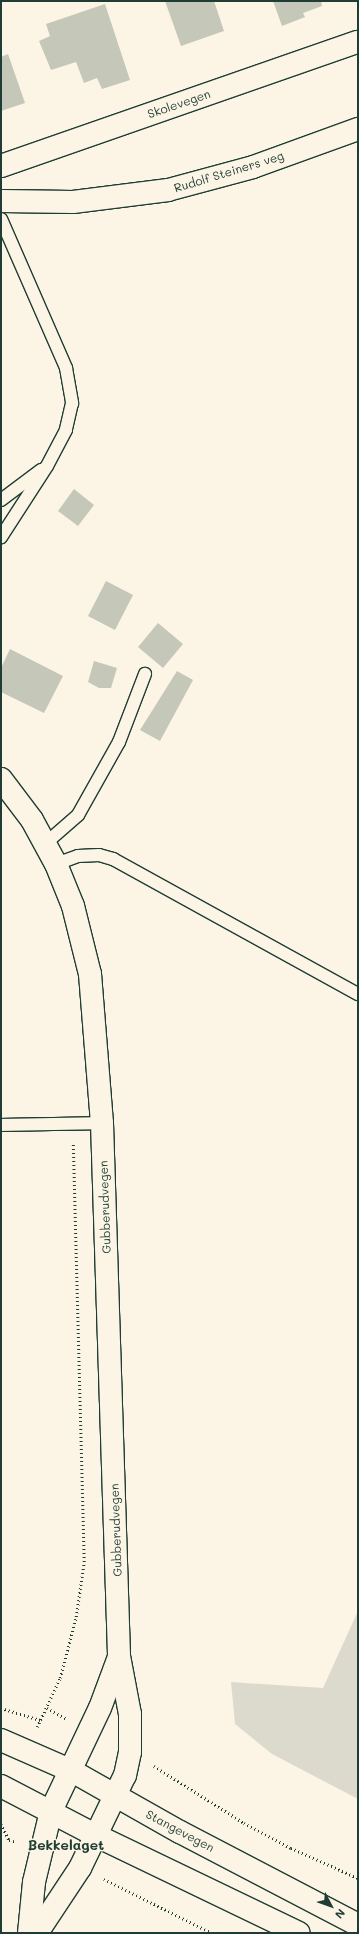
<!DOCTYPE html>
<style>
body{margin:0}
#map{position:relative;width:359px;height:1934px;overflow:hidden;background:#fcf5e5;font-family:Mali,sans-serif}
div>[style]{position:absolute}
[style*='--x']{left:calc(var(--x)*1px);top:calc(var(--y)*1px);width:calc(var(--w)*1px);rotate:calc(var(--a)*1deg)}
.green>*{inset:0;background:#dcdacc}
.building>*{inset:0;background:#c5c7b9}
.path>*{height:2.5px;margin-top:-1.25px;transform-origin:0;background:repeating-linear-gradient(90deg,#1f3d34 0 1px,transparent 0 4px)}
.roads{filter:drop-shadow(1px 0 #1f3d34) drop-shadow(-1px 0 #1f3d34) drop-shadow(0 1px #1f3d34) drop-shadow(0 -1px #1f3d34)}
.service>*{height:12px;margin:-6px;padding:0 6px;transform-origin:6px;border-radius:6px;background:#fcf5e5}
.minor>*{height:22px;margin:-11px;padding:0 11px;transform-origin:11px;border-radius:11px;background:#fcf5e5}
.tertiary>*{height:22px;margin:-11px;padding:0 11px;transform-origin:11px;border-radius:11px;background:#fcf5e5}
.secondary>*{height:22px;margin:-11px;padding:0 11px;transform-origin:11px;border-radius:11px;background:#fcf5e5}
.primary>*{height:22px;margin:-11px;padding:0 11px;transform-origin:11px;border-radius:11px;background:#fcf5e5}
span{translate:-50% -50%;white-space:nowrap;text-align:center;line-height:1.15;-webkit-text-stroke:3px #fcf5e5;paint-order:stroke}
.street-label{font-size:12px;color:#1f3d34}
.quarter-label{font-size:14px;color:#1f3d34;font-weight:700}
.frame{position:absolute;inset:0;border:2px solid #1f3d34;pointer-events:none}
.north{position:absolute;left:311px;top:1886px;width:40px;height:40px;-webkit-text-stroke:3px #fcf5e5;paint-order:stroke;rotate:131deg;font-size:11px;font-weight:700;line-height:16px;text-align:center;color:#1f3d34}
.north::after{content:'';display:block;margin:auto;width:14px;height:18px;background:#1f3d34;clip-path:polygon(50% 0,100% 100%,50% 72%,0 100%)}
</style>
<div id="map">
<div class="green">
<i style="clip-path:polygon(358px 1611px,358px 1799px,272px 1754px,235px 1724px,231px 1682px,323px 1688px)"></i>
</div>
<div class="building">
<i style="clip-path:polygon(165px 1px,214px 1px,224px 31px,181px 46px)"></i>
<i style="clip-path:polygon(273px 1px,321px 1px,322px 6px,303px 13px,305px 17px,282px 26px)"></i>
<i style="clip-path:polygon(105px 4px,130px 80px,102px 89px,97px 78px,84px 83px,76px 62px,51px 70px,39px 41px,50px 36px,46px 24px)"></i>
<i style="clip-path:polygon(8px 54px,25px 103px,1px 111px,1px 57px)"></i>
<i style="clip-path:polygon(74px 489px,94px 505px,78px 526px,58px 511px)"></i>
<i style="clip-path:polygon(106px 581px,133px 595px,115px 630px,88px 616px)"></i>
<i style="clip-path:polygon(158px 623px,183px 644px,163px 668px,138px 647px)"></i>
<i style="clip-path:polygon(10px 649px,63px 676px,44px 713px,1px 692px,1px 668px)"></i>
<i style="clip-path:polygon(94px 661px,117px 668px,111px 688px,99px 688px,88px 682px)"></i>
<i style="clip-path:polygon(177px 671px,193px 680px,160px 741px,140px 730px)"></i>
</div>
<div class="path">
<i style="--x:1;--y:1708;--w:41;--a:17.1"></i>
<i style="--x:47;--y:1708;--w:23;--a:29"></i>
<i style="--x:37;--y:1727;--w:54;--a:-64.9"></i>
<i style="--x:60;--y:1678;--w:63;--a:-75.3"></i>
<i style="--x:76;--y:1617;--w:56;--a:-81.7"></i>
<i style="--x:84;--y:1562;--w:418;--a:-91.5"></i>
<i style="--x:154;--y:1766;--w:107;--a:32.3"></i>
<i style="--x:244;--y:1823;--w:53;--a:28"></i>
<i style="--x:291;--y:1848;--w:73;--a:24.1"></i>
<i style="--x:1;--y:1824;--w:18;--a:63"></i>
<i style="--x:9;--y:1840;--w:7;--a:16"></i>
<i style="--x:104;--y:1879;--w:121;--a:26.6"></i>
</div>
<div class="roads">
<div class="service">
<i style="--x:1;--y:219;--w:163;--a:66.4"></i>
<i style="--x:66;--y:368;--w:36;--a:80"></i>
<i style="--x:72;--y:403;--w:28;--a:103"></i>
<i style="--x:66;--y:430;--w:41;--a:117.8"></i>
<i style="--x:47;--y:466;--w:85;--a:122.9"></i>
<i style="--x:1;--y:500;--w:50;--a:-36.9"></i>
<i style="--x:46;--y:843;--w:43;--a:-41.2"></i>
<i style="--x:78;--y:815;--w:84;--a:-60.7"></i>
<i style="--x:119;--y:742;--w:73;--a:-69.1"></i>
<i style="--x:56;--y:864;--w:23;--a:-20"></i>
<i style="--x:78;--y:856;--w:21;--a:-3"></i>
<i style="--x:99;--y:855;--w:15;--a:16"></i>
<i style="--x:113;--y:859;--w:280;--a:28.9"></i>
<i style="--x:1;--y:1125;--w:101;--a:-1.1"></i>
</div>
<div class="minor">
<i style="--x:1;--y:166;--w:378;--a:-19.2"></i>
</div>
<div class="tertiary">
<i style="--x:1;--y:201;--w:72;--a:0.8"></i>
<i style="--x:73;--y:202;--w:96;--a:-7.2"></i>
<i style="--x:168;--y:190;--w:88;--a:-15.1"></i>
<i style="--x:253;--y:167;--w:112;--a:-19.9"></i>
</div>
<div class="secondary">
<i style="--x:1;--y:779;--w:51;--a:52.9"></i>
<i style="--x:32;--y:820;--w:50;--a:61.4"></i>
<i style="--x:56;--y:864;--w:45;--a:68"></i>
<i style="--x:73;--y:906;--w:70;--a:76"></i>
<i style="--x:90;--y:974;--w:149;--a:85.4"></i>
<i style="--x:102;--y:1123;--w:533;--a:88.17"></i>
<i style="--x:119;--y:1656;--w:59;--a:79.3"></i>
<i style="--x:130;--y:1714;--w:38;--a:90"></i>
<i style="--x:130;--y:1752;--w:24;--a:102"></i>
<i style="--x:125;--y:1775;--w:103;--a:115.8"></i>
<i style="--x:80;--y:1868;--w:78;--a:123.5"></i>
<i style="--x:29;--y:1933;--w:51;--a:-84.4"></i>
<i style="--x:34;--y:1882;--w:73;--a:-76.5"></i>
<i style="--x:51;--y:1811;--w:114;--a:-64.6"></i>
<i style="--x:100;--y:1708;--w:54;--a:-69.6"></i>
</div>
<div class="primary">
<i style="--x:1;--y:1740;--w:77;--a:23.6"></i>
<i style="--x:72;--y:1771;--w:124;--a:29.5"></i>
<i style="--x:180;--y:1832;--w:201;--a:27.6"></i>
<i style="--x:1;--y:1786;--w:106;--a:27.5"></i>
<i style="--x:95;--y:1835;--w:226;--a:25.7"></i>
</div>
</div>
<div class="street-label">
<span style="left:179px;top:104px;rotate:-19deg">Skolevegen</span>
<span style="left:229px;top:172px;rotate:-17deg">Rudolf Steiners veg</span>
<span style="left:105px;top:1207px;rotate:-92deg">Gubberudvegen</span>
<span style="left:116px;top:1530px;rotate:-92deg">Gubberudvegen</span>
<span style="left:180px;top:1831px;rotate:28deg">Stangevegen</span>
</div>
<div class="quarter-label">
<span style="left:66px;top:1845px">Bekkelaget</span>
</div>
<div class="frame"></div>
<div class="north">N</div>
</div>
